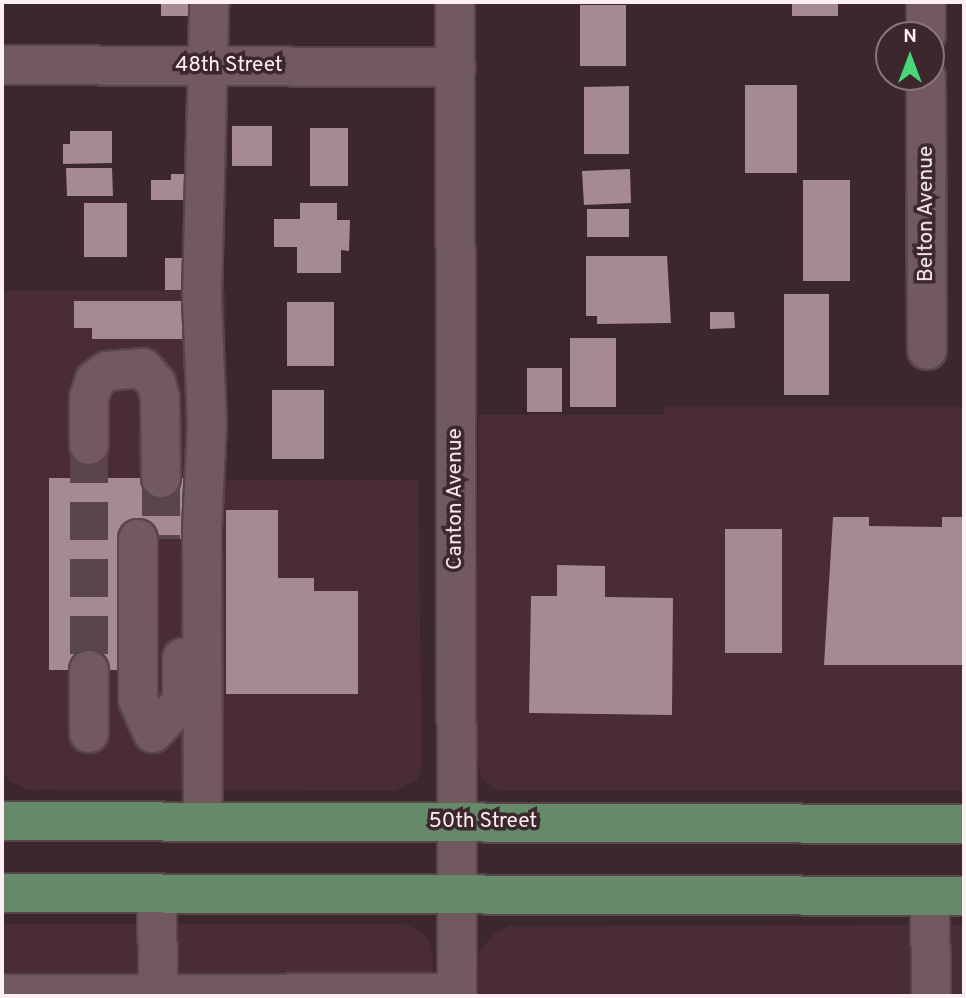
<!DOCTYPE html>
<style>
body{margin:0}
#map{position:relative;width:966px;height:998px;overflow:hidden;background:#3c272d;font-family:Overpass,sans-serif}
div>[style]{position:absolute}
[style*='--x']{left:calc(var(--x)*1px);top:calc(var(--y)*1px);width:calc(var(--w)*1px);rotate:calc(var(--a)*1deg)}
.built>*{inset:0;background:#492c35}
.building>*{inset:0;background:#a58a91}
.minor-tunnel>*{height:38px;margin-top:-19px;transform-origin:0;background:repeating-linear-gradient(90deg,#59454b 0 38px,transparent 0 57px)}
.roads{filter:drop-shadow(2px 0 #57454a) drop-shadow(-2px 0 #57454a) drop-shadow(0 2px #57454a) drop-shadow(0 -2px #57454a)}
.minor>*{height:38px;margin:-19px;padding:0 19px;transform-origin:19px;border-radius:19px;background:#725960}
.major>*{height:38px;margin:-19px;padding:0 19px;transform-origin:19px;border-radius:19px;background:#648a6a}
span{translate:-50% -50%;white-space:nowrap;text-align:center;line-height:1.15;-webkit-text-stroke:7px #3c272d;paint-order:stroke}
.street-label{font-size:21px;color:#feeff3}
.frame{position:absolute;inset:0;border:4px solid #feeff3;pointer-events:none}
.north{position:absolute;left:875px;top:21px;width:70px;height:70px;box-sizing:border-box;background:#3c272d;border:2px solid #8a777c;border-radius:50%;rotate:0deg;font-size:19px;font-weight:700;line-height:28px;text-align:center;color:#feeff3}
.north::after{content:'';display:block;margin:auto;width:24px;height:32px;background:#47d779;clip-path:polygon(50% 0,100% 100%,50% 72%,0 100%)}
</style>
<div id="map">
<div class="built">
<i style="clip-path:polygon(2px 291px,226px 291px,226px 480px,418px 480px,422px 764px,417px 780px,395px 791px,28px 790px,8px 780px,2px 769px)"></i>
<i style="clip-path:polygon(664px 406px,964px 406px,964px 791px,506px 791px,496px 790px,482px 779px,477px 759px,478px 415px,664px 415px)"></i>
<i style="clip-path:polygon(2px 924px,405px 924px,423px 933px,430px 943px,433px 955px,433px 996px,2px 996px)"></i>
<i style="clip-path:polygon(964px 925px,964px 996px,478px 996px,479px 953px,492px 935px,509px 926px)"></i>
</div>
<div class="building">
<i style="clip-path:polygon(161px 2px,199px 2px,199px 16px,161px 16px)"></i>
<i style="clip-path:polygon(792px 2px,838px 2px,838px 16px,792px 16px)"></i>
<i style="clip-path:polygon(580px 5px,626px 5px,626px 66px,580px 66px)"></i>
<i style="clip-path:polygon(745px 85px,797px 85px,797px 173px,745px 173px)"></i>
<i style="clip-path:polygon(629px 86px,629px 154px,584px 154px,584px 87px)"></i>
<i style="clip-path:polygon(232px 126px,272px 126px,272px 166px,232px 166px)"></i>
<i style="clip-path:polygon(310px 128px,348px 128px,348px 186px,310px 186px)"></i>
<i style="clip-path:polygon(70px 131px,112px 131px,112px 163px,63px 164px,63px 144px,70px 144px)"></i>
<i style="clip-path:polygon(66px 168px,112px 168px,113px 196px,67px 196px)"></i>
<i style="clip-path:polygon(630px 169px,631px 203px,584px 205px,582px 171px)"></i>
<i style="clip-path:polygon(171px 174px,195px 174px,195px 200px,151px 200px,151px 180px,171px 180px)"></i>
<i style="clip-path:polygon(803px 180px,850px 180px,850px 281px,803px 281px)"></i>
<i style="clip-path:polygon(84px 203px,127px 203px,127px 257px,84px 257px)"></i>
<i style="clip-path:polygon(300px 203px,337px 203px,337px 220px,350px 220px,349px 251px,341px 250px,341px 273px,297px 273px,297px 247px,274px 247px,274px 219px,300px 219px)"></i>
<i style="clip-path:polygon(587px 209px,629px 209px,629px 237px,587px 237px)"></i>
<i style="clip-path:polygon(586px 256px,667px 256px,671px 323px,597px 324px,597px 316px,586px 316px)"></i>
<i style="clip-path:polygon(165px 258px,182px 258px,181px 290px,165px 290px)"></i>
<i style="clip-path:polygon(784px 294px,829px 294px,829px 395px,784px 395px)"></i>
<i style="clip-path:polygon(74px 301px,188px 301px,188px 339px,92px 339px,92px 328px,74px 328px)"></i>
<i style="clip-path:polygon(287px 302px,334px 302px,334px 366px,287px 366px)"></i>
<i style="clip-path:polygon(710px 312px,734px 312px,735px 328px,710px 329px)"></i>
<i style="clip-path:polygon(570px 338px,616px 338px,616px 407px,570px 407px)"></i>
<i style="clip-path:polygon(527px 368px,562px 368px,562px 412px,527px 412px)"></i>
<i style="clip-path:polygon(272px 390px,324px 390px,324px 459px,272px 459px)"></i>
<i style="clip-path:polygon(71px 445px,100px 445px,100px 478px,194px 478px,194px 539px,126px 539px,126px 670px,49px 670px,49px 478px,71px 478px)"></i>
<i style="clip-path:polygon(226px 510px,278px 510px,278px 578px,314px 578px,314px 591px,358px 591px,358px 694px,226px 694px)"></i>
<i style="clip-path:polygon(833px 517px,869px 517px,869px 526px,942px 527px,942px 517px,964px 517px,964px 665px,824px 665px)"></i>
<i style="clip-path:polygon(725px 529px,782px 529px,782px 653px,725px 653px)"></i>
<i style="clip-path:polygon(557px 565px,605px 566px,605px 597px,673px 598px,672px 715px,529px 713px,531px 596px,557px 596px)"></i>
</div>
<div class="minor-tunnel">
<i style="--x:89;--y:445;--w:225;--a:90"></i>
<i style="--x:161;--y:478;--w:61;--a:90"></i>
</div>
<div class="roads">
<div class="minor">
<i style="--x:455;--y:2;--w:994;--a:89.88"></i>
<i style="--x:926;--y:2;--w:33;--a:90"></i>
<i style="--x:2;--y:65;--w:454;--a:0.3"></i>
<i style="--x:926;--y:77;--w:273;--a:89.8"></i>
<i style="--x:89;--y:445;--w:47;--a:-90"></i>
<i style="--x:89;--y:398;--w:19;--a:-72"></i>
<i style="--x:95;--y:380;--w:15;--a:-37"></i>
<i style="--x:107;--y:371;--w:36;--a:-5"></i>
<i style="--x:143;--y:368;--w:20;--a:49"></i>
<i style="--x:156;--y:383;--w:15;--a:74"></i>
<i style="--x:160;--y:397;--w:81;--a:89.3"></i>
<i style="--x:138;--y:539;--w:161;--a:90"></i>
<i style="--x:138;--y:700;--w:36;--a:66"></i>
<i style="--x:89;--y:670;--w:63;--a:90"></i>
<i style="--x:153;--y:733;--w:42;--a:-46.9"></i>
<i style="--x:182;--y:702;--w:44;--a:-90"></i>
<i style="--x:203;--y:821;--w:292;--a:-90.2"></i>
<i style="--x:202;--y:529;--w:106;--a:-87.3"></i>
<i style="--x:207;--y:423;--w:124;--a:-92.3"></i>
<i style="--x:202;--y:299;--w:297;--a:-88.6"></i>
<i style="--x:157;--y:894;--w:100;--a:89.4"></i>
<i style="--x:930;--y:896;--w:100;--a:89.4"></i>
<i style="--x:2;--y:994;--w:455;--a:-0.1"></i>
</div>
<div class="major">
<i style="--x:2;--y:821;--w:962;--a:0.18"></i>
<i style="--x:2;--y:893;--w:962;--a:0.18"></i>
</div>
</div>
<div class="street-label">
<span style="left:229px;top:66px">48th Street</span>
<span style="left:927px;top:214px;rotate:-90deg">Belton Avenue</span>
<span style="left:456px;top:499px;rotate:-90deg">Canton Avenue</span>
<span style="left:483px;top:822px">50th Street</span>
</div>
<div class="frame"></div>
<div class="north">N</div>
</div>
